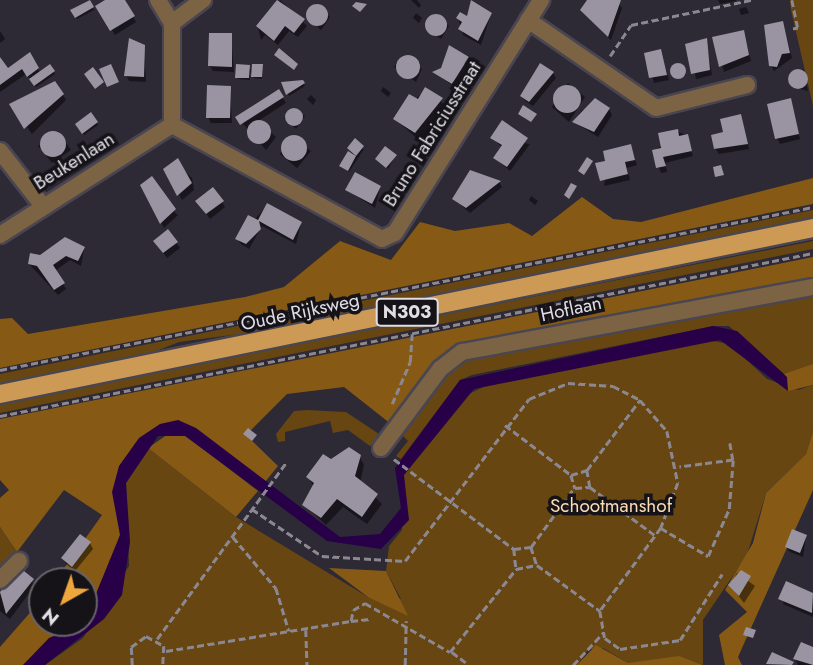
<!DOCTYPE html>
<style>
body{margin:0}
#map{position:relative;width:813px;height:665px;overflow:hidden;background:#2d2935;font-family:Jost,sans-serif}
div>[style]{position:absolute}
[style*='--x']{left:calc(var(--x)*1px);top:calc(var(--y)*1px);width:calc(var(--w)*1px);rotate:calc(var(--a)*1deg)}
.green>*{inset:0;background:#684612}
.forest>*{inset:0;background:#865a14}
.water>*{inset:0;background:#270048}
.shadow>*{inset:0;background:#0007}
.building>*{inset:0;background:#9993a2}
.round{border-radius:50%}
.path>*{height:2.5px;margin-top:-1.25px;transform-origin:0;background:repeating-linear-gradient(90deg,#8b8892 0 7px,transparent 0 10.5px)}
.roads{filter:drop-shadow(2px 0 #4a4651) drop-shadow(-2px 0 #4a4651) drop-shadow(0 2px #4a4651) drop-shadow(0 -2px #4a4651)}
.minor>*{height:16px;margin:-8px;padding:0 8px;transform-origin:8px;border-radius:8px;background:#7c6344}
.major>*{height:18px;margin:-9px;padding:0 9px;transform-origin:9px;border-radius:9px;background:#cc9a55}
span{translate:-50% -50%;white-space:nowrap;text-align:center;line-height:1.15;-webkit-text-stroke:7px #151318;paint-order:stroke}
.shield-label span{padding:2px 5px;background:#151318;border:2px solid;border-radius:5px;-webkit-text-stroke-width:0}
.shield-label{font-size:18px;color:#e0dde5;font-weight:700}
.street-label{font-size:19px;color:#e0dde5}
.park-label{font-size:19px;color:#fbdcb5}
.north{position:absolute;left:28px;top:567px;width:70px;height:70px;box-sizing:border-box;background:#151318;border:2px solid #66646a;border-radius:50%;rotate:220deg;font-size:19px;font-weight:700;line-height:28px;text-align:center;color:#e0dde5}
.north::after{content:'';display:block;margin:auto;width:24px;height:32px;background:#eea73d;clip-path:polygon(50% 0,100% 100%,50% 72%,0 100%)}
</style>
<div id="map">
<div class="green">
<i style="clip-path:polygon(790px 0,813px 0,813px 106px,791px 10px)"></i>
<i style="clip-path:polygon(813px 210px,813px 220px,276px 329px,179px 342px,146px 355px,0 384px,0 374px)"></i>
<i style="clip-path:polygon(813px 241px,813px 249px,0 413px,0 403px)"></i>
<i style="clip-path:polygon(813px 291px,813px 364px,794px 374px,784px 374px,729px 326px,713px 326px,472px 375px,460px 380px,401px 459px,396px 456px,408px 441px,403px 436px,457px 361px)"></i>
<i style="clip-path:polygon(707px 340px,730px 344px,767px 379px,798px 390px,813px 385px,813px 431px,806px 454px,766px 493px,747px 555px,703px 620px,703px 665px,628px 663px,603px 648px,589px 649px,577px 665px,45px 665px,83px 638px,129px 566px,126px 483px,148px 448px,236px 517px,368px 597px,401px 599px,386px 571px,389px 546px,402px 530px,404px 475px,463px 397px,489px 384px)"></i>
<i style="clip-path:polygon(307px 410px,346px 412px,379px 434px,370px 446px,348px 430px,333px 433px,330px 421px,285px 432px,285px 441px,278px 442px,276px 434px,294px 411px)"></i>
<i style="clip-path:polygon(0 527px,17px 552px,0 573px)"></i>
</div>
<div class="forest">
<i style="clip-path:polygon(813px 178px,813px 204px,0 368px,0 319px,12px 318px,28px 334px,245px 297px,284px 287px,340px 241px,391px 260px,420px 222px,455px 231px,509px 223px,532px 236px,582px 197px,613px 219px,641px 222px)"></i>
<i style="clip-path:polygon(813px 257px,813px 280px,460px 348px,391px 424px,344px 387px,287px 394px,246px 435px,278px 466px,265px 482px,178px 420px,119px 467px,120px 535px,104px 585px,84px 612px,84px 581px,55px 581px,102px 515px,64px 490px,17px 552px,0 527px,0 498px,9px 490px,0 480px,0 419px)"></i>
<i style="clip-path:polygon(813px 364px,813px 385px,788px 391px,784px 374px)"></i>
<i style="clip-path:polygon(813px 431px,813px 490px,738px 657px,742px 665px,725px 665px,719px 635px,747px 612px,725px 590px,753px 543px,766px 493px,806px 454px)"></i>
<i style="clip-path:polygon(171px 432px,185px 435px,258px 491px,236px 517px,148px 448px)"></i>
<i style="clip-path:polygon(329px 568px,386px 571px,408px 616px,368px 597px)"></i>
<i style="clip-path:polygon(42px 599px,42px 623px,74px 623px,23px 665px,0 665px,0 647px)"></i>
<i style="clip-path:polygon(596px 645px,628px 663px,679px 656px,702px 665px,577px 665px)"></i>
</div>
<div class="water">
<i style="clip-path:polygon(713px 326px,737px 331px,787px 377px,788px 391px,720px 340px,474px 389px,404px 475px,409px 520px,381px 549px,327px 541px,185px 436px,158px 436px,126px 483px,130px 542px,122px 595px,104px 619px,45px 665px,23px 665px,49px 638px,84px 623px,120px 535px,112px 492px,119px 466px,139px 438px,160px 424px,178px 420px,196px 428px,340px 537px,380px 534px,401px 508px,395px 468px,460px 380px)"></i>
</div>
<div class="shadow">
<i style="clip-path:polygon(109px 0,123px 0,136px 22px,115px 35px,98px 7px)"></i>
<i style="clip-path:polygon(280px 0,307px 26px,298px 37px,289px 31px,278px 45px,265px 35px,261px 40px,258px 27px)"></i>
<i style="clip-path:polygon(411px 0,417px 0,421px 5px,419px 8px)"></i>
<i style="clip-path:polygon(589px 0,616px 0,622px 8px,611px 40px,582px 10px)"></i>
<i style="clip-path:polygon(718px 0,736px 0,736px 1px,720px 4px)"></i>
<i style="clip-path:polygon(89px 1px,94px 10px,77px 19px,72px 11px)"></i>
<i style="clip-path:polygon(316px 3px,330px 17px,321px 30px,307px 17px)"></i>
<i style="clip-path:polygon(746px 7px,749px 13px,741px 15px,739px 9px)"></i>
<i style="clip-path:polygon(416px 13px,422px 18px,419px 23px,413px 18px)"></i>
<i style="clip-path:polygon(433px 14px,449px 26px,441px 39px,425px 28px)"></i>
<i style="clip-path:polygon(491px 14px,481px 45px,463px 35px,458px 18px)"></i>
<i style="clip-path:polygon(783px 23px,792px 58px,774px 71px,771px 66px)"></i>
<i style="clip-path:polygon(0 31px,5px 39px,0 43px)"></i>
<i style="clip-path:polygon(743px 32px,751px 61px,724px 72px,714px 38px)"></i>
<i style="clip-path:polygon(231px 35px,234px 72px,213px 71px,210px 66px)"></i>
<i style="clip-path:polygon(706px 40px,712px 75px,696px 79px,695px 73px)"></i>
<i style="clip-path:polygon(144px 47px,146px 82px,129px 81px,126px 75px)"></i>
<i style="clip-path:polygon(660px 51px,669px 80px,654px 83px,646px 54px)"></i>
<i style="clip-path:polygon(30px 54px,40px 73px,50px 66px,55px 74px,36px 87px,26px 74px,0 92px,0 60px,8px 71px)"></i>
<i style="clip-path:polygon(402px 57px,422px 69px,416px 82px,394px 67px)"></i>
<i style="clip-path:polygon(468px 59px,471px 64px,456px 88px,435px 73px)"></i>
<i style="clip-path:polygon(683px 65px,686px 75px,674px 78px,672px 68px)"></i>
<i style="clip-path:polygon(262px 66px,262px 79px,254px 78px,250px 71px,250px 80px,238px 79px,249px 67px,253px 74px)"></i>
<i style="clip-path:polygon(803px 69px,804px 71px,808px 91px,793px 87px,790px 72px)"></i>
<i style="clip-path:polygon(553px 73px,556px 78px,533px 106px,525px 101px,522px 96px)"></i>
<i style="clip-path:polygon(302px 82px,305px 86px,289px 96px,283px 84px)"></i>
<i style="clip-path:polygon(568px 83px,585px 97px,569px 122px,552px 107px)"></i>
<i style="clip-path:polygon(383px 87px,391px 93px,388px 97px,381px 91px)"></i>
<i style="clip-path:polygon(230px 88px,232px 123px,211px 123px,208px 117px)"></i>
<i style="clip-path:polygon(426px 89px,445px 105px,434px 122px,438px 128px,422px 143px,395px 119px)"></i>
<i style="clip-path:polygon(279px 92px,286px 103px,258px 121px,276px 137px,266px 150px,237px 117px)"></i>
<i style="clip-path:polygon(63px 95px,66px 100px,32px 134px,15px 110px)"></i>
<i style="clip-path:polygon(311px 95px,316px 100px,313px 105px,307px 99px)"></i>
<i style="clip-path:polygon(790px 101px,800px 139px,780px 144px,777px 138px)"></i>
<i style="clip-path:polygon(609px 109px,612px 115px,598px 137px,574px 122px,582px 110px)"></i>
<i style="clip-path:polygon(290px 110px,305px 116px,296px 129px,284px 118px)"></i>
<i style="clip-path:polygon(90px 114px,98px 125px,84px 135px,77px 124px)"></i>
<i style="clip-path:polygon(740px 116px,749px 149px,719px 154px,715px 148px)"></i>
<i style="clip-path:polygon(58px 131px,71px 150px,52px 163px,38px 146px)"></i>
<i style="clip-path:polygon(677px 131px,687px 136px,693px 156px,665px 163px,667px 172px,661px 173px,654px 152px)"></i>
<i style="clip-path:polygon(290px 136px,311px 151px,297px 168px,280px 154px)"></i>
<i style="clip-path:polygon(492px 138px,530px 144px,510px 171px,495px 158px,502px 147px)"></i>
<i style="clip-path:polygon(630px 146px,637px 165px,627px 168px,630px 180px,604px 186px,607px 162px)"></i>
<i style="clip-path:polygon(349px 148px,364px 149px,349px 172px,341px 166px,353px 156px)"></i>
<i style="clip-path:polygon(395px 156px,388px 169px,378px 161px)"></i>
<i style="clip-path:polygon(174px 162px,192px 178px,194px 190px,182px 200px,165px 170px)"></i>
<i style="clip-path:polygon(499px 182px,502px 187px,470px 213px,454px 199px)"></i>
<i style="clip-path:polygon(142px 186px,178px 215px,164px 228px)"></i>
<i style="clip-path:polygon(380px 188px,375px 208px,347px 190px)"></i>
<i style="clip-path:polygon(531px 196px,538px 201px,535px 205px,529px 200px)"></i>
<i style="clip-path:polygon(222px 202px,225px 207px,210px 219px,201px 206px)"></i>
<i style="clip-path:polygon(268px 205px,301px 223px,296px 244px,262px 226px,249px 249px,241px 244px,237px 239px)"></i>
<i style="clip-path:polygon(168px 232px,180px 248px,167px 258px,159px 247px)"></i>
<i style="clip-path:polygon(84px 249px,81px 266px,70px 260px,55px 271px,66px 289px,58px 295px,29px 264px)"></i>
<i style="clip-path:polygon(359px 456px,364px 465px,360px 482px,382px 504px,367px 524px,343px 507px,326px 525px,304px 504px,314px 487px,308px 477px,331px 462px)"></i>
<i style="clip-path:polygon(806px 536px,803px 557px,790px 552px,786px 547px)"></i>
<i style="clip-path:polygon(90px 543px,93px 549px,75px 571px,66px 564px,63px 558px)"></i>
<i style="clip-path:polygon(19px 570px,35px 585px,10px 619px,0 611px,0 595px)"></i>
<i style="clip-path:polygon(737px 573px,755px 586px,744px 603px,730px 585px)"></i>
<i style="clip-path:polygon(787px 584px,813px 595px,813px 617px,783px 604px)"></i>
<i style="clip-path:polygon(813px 649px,813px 665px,798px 665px,795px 659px)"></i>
</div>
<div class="building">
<i style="clip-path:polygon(90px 0,94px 7px,75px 18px,70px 10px)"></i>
<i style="clip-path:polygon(105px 0,125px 0,135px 16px,110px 31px,95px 6px)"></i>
<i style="clip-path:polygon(277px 0,305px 19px,294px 33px,285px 26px,274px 41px,256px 26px)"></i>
<i style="clip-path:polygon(471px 0,492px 13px,478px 41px,458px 29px,462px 22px,456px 18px,460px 12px,467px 16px)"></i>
<i style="clip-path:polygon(587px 0,621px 0,608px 37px,580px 10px)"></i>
<i style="clip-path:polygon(356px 2px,367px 4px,360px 12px,352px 6px)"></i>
<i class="round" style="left:306px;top:4px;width:22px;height:22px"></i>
<i class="round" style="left:425px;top:14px;width:22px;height:22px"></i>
<i style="clip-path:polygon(783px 21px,790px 53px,782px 54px,777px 67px,769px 66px,764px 25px)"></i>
<i style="clip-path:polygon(744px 30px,749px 55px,719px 67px,712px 37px)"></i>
<i style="clip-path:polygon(209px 33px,232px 33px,232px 67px,208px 66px)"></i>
<i style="clip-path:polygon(129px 38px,145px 45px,144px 77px,124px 76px)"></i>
<i style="clip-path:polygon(707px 38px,710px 70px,691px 74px,685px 44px)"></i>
<i style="clip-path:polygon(449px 45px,469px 57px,452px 84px,432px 72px,441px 68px)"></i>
<i style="clip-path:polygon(279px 48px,298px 64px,294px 70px,274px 55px)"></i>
<i style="clip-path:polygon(661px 49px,667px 75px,649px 78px,644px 53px)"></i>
<i style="clip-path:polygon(30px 52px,39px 68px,27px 77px,22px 69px,0 85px,0 57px,8px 68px)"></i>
<i class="round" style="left:396px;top:55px;width:24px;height:24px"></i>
<i class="round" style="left:670px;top:63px;width:16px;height:16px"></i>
<i style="clip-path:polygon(540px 63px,554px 72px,529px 102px,520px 96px)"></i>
<i style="clip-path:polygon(50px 64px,55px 71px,34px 86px,29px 79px)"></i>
<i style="clip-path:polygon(111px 64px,119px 82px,107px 87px,99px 69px)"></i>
<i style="clip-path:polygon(236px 64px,250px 65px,249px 78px,235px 78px)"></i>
<i style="clip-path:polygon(252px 64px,263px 64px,262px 77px,251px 77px)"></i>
<i style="clip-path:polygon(93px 67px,104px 82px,95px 89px,84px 74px)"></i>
<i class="round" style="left:788px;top:69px;width:20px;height:20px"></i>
<i style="clip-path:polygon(303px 80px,305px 83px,286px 95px,281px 82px)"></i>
<i style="clip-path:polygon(55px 81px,64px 94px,24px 129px,9px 104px)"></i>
<i style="clip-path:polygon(207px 85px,231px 86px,230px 118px,206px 118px)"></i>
<i class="round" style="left:553px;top:85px;width:28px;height:28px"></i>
<i style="clip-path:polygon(425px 87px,443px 98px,415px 133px,393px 119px,409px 94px,418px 99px)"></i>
<i style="clip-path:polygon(279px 89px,284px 97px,240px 125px,235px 117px)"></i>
<i style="clip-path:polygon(595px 98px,610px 108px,594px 132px,572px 122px)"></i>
<i style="clip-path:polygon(791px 98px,799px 134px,775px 139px,767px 104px)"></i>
<i style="clip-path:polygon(523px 105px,537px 114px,531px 122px,518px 114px)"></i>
<i class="round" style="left:285px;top:108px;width:18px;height:18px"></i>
<i style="clip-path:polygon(91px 112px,98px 122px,82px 134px,75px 124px)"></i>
<i style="clip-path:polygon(741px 114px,748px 144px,714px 149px,711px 135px,723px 132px,720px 119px)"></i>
<i style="clip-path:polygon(502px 120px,528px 138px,507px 167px,493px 158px,502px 145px,490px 138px)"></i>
<i class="round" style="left:247px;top:120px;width:24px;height:24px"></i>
<i style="clip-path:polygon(678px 129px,679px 136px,688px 134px,692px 151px,663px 157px,666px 166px,656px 168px,652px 150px,661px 148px,658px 133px)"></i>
<i class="round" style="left:40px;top:131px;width:26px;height:26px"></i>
<i class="round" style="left:281px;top:135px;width:26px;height:26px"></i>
<i style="clip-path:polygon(355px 138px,364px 146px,356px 156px,347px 148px)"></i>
<i style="clip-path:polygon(631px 144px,635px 160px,625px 162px,628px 174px,600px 181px,595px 163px,605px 161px,603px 151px)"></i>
<i style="clip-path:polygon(385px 146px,397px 155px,386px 168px,375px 159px)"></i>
<i style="clip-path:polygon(348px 151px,356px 156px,348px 171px,339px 166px)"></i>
<i style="clip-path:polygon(587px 157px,593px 161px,584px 175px,578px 171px)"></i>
<i style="clip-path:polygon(178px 158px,192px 183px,177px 196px,163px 169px)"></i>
<i style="clip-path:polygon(721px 165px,724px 175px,715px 177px,713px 167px)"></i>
<i style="clip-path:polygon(470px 170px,501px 181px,466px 208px,452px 199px)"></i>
<i style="clip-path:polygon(355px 172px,381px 186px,372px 204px,345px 190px)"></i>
<i style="clip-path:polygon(152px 176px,176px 209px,160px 224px,140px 185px)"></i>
<i style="clip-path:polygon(571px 183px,577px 186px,569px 199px,564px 195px)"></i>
<i style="clip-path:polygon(213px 187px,224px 201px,206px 214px,195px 201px)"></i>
<i style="clip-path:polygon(267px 203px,302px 222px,293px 240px,259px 221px,261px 229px,246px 244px,235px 239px,248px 215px,258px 220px)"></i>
<i style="clip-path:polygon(168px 229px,178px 242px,163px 253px,153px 241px)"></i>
<i style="clip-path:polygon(65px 237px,85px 247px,78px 261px,66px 256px,53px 265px,65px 283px,54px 290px,37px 266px,28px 264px,30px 253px,40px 255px)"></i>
<i style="clip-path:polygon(248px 428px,257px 435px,252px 441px,243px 434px)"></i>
<i style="clip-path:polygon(349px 447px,361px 455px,355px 476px,378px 494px,362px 517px,337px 499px,321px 518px,302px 505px,314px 483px,306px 477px,323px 454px,331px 459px)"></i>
<i style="clip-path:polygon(792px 529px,807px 535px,800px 553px,785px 547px)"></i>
<i style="clip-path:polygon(80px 534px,91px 542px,72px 567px,61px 558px)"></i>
<i style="clip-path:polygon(19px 567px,34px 579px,6px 614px,0 592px)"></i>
<i style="clip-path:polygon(741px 570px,751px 576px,739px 596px,728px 585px)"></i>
<i style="clip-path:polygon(786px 581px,813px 593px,812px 613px,778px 599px)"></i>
<i style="clip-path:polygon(746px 627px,756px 630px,753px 638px,743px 635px)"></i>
<i style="clip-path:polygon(801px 642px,813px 647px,813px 665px,793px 659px)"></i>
<i style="clip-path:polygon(772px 652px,794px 662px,792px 665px,766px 664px)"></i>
</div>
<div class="path">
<i style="--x:792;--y:0;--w:29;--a:78"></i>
<i style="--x:798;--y:28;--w:5;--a:169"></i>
<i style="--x:610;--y:56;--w:37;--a:-56"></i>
<i style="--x:631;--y:25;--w:123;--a:-11.8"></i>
<i style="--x:0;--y:370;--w:829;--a:-11.34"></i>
<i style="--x:392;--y:404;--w:46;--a:-66.8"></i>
<i style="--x:410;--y:362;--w:28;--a:-86"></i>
<i style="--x:0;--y:416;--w:829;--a:-11.34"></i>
<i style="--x:505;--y:425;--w:83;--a:37.1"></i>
<i style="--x:571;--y:475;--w:14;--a:73"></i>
<i style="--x:575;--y:488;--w:15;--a:-4"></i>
<i style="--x:590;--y:487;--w:82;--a:36.6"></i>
<i style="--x:730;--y:443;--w:17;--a:80"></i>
<i style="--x:394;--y:459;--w:150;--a:36.9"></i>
<i style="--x:514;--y:549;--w:20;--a:84"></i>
<i style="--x:516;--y:569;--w:21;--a:-11"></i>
<i style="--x:537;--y:565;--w:78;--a:36.1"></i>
<i style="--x:600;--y:611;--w:27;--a:80"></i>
<i style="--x:605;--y:638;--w:19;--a:36"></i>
<i style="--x:620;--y:649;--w:61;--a:-8.5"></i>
<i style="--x:680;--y:640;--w:78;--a:-57.5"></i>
<i style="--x:587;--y:470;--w:88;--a:-52.9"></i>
<i style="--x:571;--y:475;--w:17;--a:-17"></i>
<i style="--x:587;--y:470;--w:17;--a:80"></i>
<i style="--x:252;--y:509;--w:84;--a:33.9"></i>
<i style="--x:322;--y:556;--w:83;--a:3.4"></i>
<i style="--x:405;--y:561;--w:204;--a:-52.6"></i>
<i style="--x:529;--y:399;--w:42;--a:-22.3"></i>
<i style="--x:568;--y:383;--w:45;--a:3.8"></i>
<i style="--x:613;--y:386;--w:30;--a:27"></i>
<i style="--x:640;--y:400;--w:41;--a:48.9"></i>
<i style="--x:667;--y:431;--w:53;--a:78.1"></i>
<i style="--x:678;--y:483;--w:48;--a:110.7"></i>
<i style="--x:661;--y:528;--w:103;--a:126.3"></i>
<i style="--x:661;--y:528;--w:55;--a:30.8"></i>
<i style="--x:708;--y:556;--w:51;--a:-65.9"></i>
<i style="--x:729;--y:509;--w:49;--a:-85.3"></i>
<i style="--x:733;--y:460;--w:54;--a:172.6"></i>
<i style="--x:233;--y:537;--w:67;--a:49.9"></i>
<i style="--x:276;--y:588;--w:45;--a:73.2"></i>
<i style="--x:531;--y:547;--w:73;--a:-53.9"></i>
<i style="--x:514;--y:549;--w:17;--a:-7"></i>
<i style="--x:531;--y:547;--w:19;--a:72"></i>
<i style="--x:351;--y:621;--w:19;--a:-6"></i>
<i style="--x:306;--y:630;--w:35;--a:88"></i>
<i style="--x:157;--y:639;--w:218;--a:-53.8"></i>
<i style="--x:166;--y:651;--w:187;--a:-9.2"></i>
<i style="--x:351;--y:621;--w:11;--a:-80"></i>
<i style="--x:353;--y:610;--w:14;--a:-30"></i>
<i style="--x:365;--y:603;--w:98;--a:30"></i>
<i style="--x:450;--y:652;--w:106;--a:-51.5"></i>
<i style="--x:452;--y:652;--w:21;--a:37"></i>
<i style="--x:132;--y:665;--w:18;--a:-93"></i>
<i style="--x:131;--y:647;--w:19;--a:-36"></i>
<i style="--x:146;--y:636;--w:21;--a:29"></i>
<i style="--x:164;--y:646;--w:19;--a:93"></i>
<i style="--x:405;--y:665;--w:44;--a:-88.7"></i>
<i style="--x:573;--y:665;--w:44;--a:-46.8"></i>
</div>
<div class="roads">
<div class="minor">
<i style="--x:158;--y:0;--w:27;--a:59"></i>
<i style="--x:172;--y:23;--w:102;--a:90"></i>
<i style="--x:528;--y:20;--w:155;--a:34.5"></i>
<i style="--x:656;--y:108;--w:94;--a:-14.2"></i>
<i style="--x:172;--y:23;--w:39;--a:-37"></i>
<i style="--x:172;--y:125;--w:239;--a:28.5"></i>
<i style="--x:382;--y:239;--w:14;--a:-25"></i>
<i style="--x:395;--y:233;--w:275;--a:-57.9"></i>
<i style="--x:0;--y:151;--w:70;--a:52"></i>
<i style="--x:0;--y:235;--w:204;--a:-32.6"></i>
<i style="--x:381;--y:448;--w:99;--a:-53.2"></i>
<i style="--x:440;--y:369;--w:28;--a:-38"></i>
<i style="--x:462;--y:352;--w:357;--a:-10.5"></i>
<i style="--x:0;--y:580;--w:27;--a:-45"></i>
</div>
<div class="major">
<i style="--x:0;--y:394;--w:830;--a:-11.54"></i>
</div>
</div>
<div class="shield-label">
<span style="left:407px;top:312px">N303</span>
</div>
<div class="street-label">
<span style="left:432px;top:134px;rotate:-58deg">Bruno Fabriciusstraat</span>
<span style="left:74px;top:161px;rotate:-32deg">Beukenlaan</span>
<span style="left:571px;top:309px;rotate:-12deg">Hoflaan</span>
<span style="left:300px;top:312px;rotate:-12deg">Oude Rijksweg</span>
</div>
<div class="park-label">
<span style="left:611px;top:506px">Schootmanshof</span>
</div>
<div class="north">N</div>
</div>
